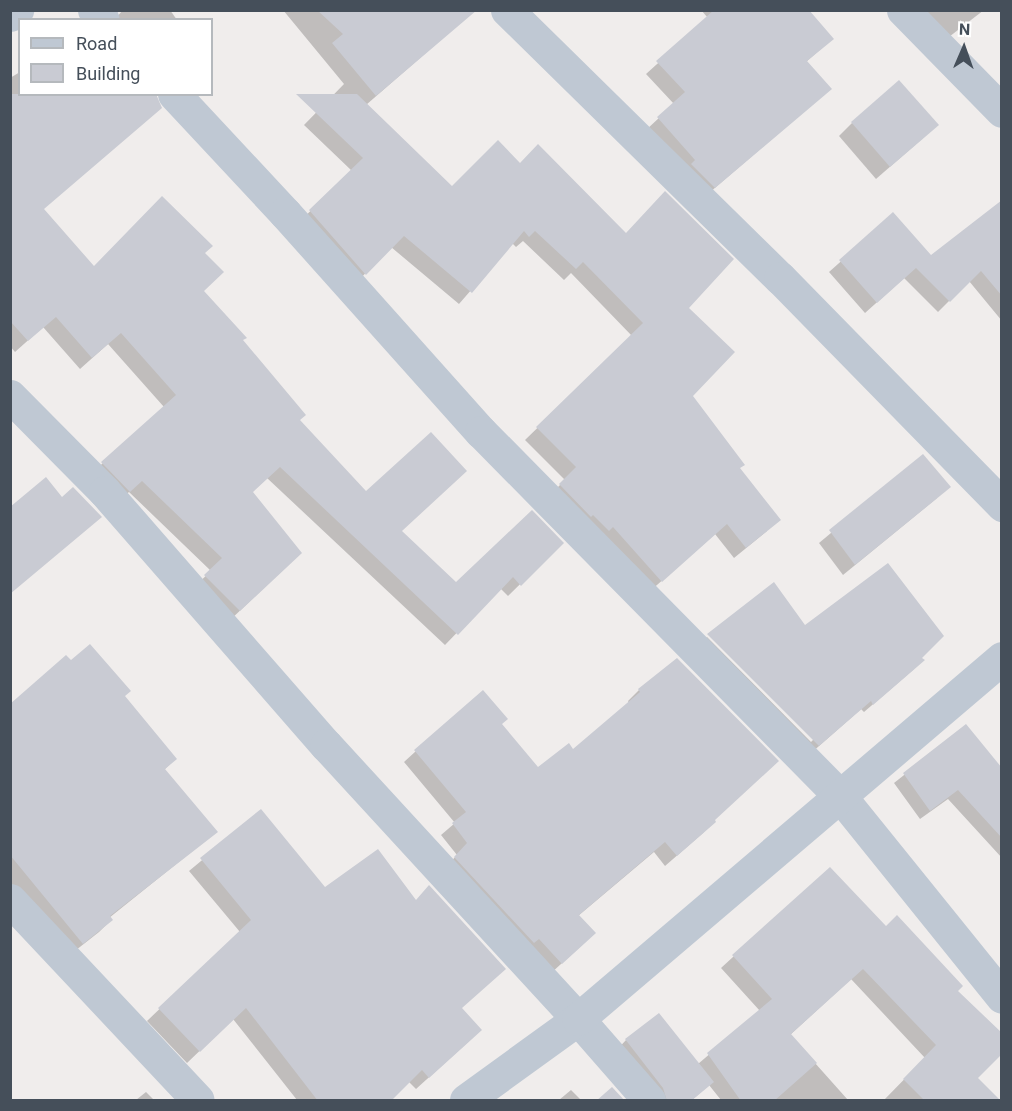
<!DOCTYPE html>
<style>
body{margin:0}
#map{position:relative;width:1012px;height:1111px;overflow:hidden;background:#f0edec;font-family:Roboto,sans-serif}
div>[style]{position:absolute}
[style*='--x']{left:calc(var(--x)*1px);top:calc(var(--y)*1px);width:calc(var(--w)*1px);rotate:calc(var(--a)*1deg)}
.shadow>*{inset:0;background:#0003}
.building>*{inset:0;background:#c9cbd3}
.minor>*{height:33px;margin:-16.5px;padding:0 16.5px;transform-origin:16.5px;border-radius:16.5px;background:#bfc8d3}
span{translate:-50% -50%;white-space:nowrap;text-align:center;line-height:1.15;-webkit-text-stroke:5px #fff;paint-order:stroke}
.frame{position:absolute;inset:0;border:12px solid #454f5a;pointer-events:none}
.legend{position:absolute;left:18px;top:18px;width:195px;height:78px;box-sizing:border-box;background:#fff;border:2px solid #b5b9bd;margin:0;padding:8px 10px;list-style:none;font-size:18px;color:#454f5a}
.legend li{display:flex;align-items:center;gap:12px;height:30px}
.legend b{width:30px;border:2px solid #b5b9bd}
.north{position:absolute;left:934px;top:18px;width:60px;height:60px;-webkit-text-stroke:4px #fff;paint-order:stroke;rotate:2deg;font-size:16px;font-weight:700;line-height:24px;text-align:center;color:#454f5a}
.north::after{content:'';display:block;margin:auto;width:21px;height:27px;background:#454f5a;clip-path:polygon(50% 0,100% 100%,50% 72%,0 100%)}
</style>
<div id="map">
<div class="shadow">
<i style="clip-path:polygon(123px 10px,170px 10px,177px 20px,114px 20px)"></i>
<i style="clip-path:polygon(283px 10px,475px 10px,366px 105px,452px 188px,519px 165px,687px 308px,691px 396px,739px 469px,767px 531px,734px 558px,715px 534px,649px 592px,548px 497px,565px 480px,525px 440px,632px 336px,571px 273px,564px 280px,523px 241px,516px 247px,512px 243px,459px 304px,391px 247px,353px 286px,298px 223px,352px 171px,304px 125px,344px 84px)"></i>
<i style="clip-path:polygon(701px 10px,807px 10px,832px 39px,806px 62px,830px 89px,702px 199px,646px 130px,674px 104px,646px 74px,708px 18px)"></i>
<i style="clip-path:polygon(923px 10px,984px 10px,945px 40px)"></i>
<i style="clip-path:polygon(20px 72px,20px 94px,10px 109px,10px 78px)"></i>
<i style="clip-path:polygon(852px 123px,923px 138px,876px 179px,839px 136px)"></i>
<i style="clip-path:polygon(1002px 202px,1002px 321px,969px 281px,938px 312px,904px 278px,865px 313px,829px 272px,893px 215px,930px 257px)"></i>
<i style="clip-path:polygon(10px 209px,94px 268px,203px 253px,202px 292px,242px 341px,298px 421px,400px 531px,457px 584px,562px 543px,508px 596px,500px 588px,445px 645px,267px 478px,251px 493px,288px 565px,228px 622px,194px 587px,211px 571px,129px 492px,117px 502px,91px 474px,164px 407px,108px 344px,80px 369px,43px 327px,15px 352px,10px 346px)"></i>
<i style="clip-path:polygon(923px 456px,937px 498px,843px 575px,819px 543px)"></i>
<i style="clip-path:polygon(804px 627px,920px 658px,914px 669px,864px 712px,861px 709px,810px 754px,699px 644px,707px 637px,811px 742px,813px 740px)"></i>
<i style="clip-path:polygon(677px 660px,713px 821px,703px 833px,665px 866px,654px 852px,578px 916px,583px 944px,550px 974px,444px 869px,457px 855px,441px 835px,455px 823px,404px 762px,416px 751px,500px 725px,538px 769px,573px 751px,629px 703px,628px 701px,639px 690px)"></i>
<i style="clip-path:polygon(124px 697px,175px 759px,164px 770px,216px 832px,109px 918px,111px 920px,99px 932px,71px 954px,10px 899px,10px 794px)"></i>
<i style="clip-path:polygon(966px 726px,1002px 770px,1002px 858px,948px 799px,920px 819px,894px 783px)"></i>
<i style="clip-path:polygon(261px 811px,324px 889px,468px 1042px,416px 1089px,408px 1081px,389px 1100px,297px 1100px,233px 1019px,187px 1063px,147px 1021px,240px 932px,189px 871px)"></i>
<i style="clip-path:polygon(829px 869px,886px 928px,956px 991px,981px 1100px,884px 1100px,925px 1058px,851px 979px,790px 1035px,848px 1100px,721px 1100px,709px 1085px,692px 1100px,648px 1100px,613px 1054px,626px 1040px,698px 1064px,760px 1011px,721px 968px)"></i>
<i style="clip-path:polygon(571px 1090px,581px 1100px,559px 1100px)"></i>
<i style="clip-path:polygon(146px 1092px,154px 1100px,136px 1100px)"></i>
</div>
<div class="building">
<i style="clip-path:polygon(317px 10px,477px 10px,376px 96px,332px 43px,343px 34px)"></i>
<i style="clip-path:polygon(714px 10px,809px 10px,834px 39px,807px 61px,832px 89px,715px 188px,691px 164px,695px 160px,657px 117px,685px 92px,656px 61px)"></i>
<i style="clip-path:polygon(899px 80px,939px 125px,890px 167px,851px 122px)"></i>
<i style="clip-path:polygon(10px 94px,156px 94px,162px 108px,44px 209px,94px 266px,162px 196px,213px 246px,205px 253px,224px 272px,204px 291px,247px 338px,243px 340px,306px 415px,300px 420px,366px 491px,431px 432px,467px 471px,402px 531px,456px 582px,532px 510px,564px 543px,521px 586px,513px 577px,458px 635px,280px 467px,253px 492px,302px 553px,240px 611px,204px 575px,222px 558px,142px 481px,130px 492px,101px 462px,176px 395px,121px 333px,92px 358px,56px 317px,28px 341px,10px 321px)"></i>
<i style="clip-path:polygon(296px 94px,357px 94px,452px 186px,498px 140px,520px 163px,538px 144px,626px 233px,665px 191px,734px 259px,689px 308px,735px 352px,693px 396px,745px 465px,740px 468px,781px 520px,746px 548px,727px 524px,662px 582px,613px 527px,609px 531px,593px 515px,591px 517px,559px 484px,576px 467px,536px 427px,643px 323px,583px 262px,576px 269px,535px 231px,529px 237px,524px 231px,472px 293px,404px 236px,366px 275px,309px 210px,363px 158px)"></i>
<i style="clip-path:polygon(1002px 200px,1002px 296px,981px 271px,950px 302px,916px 268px,877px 303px,839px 260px,893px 212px,931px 255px)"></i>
<i style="clip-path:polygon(923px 454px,951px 487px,855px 565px,829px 530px)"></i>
<i style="clip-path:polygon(46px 477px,62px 497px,73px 487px,102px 517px,10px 594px,10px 507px)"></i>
<i style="clip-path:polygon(888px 563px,944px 636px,922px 658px,925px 660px,873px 705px,871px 701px,819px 746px,707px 634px,774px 582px,805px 625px)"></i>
<i style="clip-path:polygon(90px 644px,131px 691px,125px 696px,177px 759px,165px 769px,218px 832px,110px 916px,113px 920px,83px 944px,10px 855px,10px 704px,66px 655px,71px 660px)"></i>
<i style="clip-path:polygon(677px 658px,779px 761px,715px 820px,716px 822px,677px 856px,665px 842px,579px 915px,596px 933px,562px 964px,539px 939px,534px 943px,454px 857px,467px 843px,452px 823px,466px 812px,414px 750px,483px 690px,508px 719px,502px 724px,538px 767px,569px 743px,573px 749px,640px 692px,638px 689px)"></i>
<i style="clip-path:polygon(966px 724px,1002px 768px,1002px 838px,958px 790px,930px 811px,903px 773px)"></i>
<i style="clip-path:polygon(261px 809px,325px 887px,378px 849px,416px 900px,429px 885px,506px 969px,462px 1008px,482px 1030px,429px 1078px,422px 1070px,391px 1101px,318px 1101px,246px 1008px,200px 1052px,158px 1008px,251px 920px,200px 858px)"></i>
<i style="clip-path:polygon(830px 867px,886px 926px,897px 915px,963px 986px,958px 991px,1002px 1033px,1002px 1054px,978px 1078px,1001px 1101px,925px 1101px,903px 1079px,936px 1045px,863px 969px,791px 1034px,817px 1063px,774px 1101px,741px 1101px,707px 1053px,772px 999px,732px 955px)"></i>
<i style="clip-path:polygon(659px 1013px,714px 1082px,691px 1101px,667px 1101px,663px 1088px,625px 1039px)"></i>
<i style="clip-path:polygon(612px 1087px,625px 1101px,596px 1101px)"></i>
</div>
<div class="minor">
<i style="--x:94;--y:10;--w:13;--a:48"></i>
<i style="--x:507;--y:10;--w:383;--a:44.5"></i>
<i style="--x:780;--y:278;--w:318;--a:45.6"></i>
<i style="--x:903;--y:10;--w:141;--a:45.6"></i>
<i style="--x:10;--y:15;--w:9;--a:-36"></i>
<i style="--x:174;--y:94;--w:163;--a:47"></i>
<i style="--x:285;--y:213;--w:294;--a:48.2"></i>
<i style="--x:481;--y:432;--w:511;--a:45.4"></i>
<i style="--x:840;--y:796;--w:258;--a:51.1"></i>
<i style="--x:10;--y:396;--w:135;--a:45.3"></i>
<i style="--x:105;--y:492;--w:336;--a:48.9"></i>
<i style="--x:326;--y:745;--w:372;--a:47.4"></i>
<i style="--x:578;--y:1019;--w:108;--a:48.8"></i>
<i style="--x:10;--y:900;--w:274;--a:46.8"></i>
<i style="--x:466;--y:1100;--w:138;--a:-35.9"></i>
<i style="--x:578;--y:1019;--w:557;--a:-40.41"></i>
</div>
<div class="frame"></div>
<ul class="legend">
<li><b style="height:8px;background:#bfc8d3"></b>Road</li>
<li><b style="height:16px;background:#c9cbd3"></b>Building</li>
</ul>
<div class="north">N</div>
</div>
